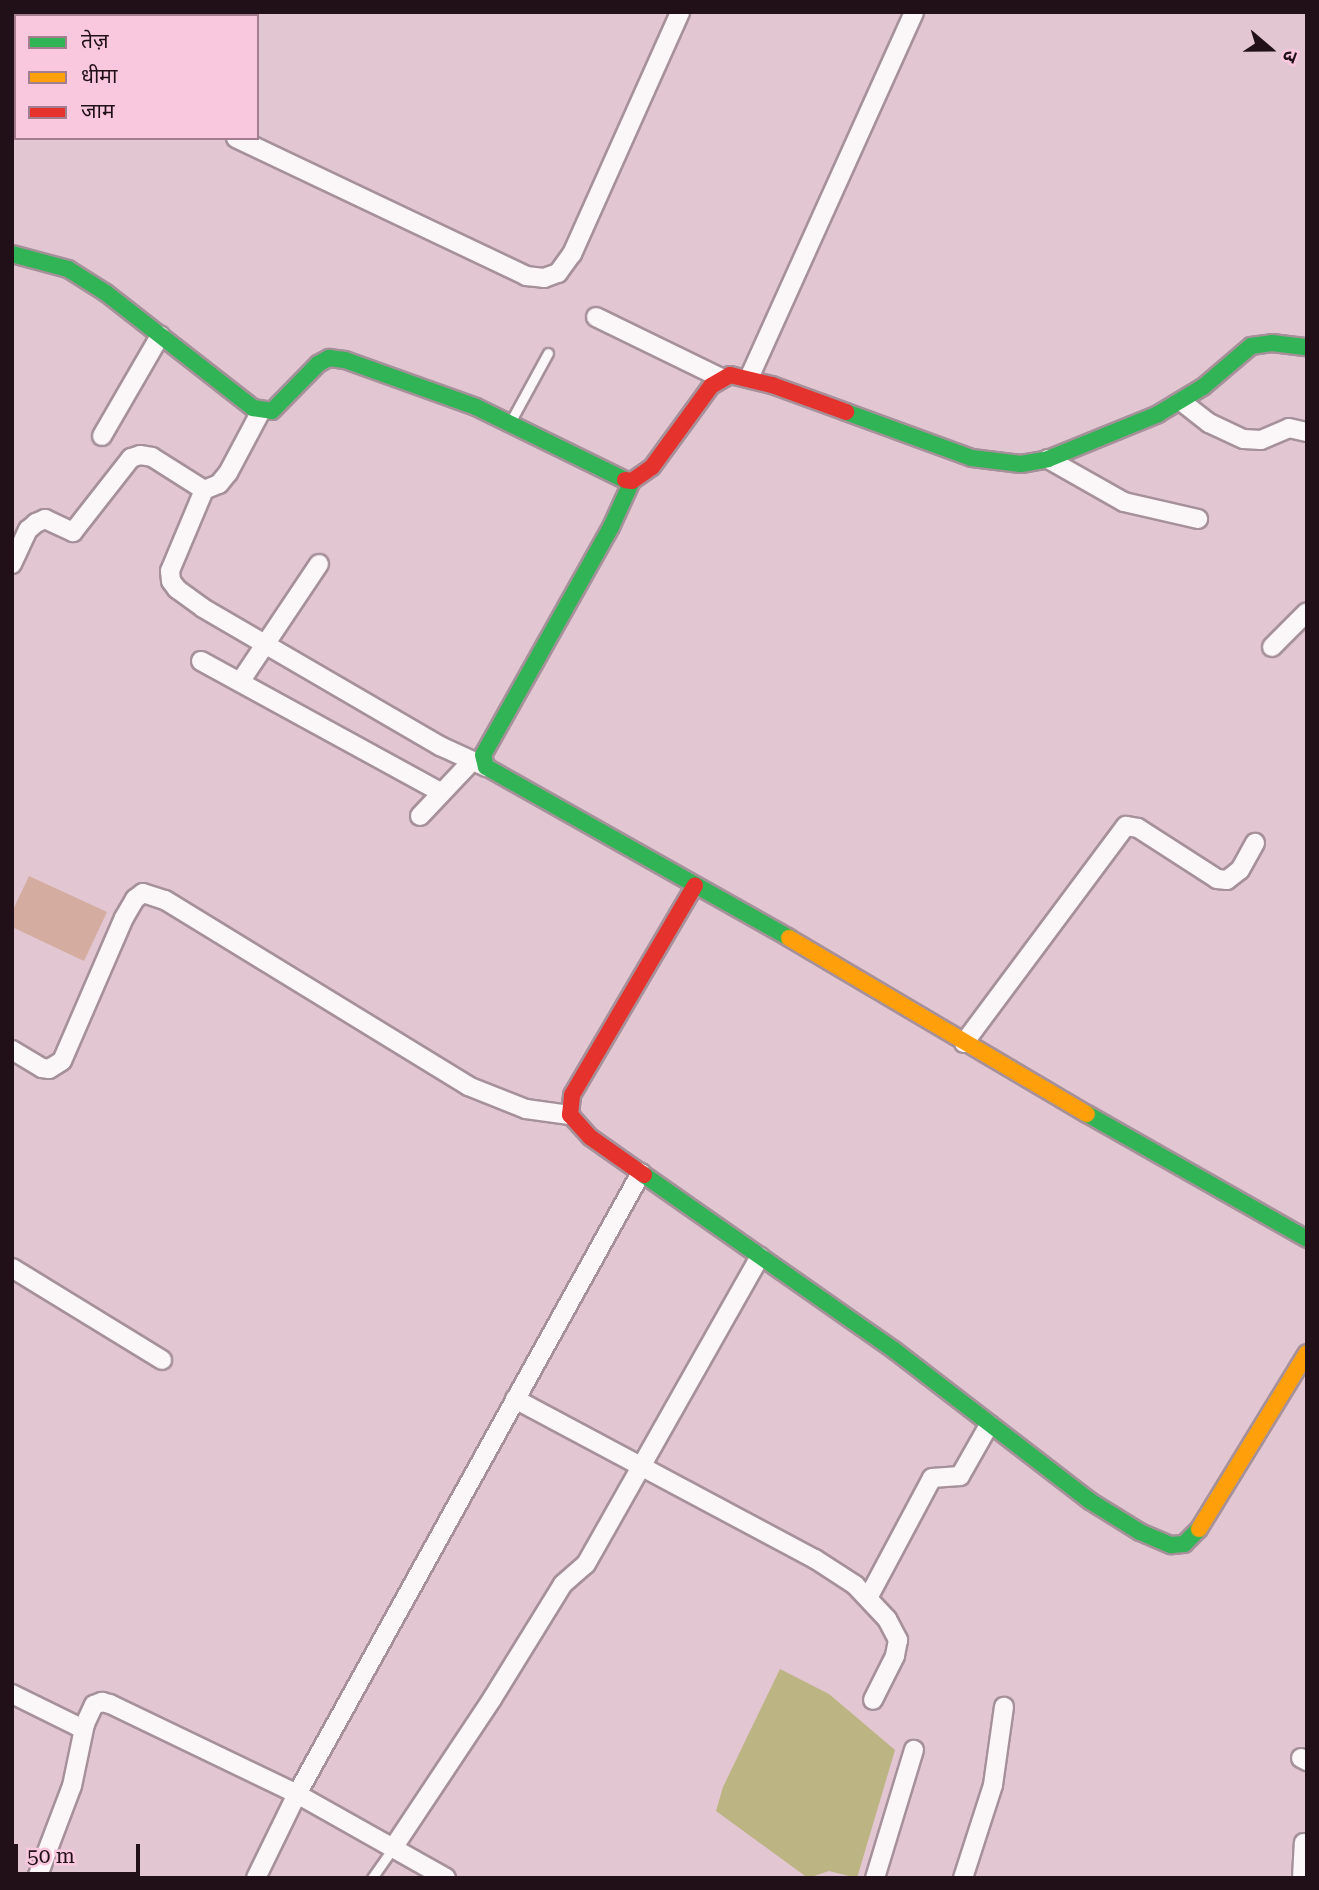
<!DOCTYPE html>
<meta charset="utf-8">
<style>
body{margin:0}
#map{position:relative;width:1319px;height:1890px;overflow:hidden;background:#e2c6d2;font-family:"Roboto Serif","Noto Sans Devanagari",serif}
div>[style]{position:absolute}
[style*='--x']{left:calc(var(--x)*1px);top:calc(var(--y)*1px);width:calc(var(--w)*1px);rotate:calc(var(--a)*1deg)}
.green>*{inset:0;background:#d5aca0}
.water>*{inset:0;background:#bcb482}
.roads{filter:drop-shadow(2px 0 #a6919a) drop-shadow(-2px 0 #a6919a) drop-shadow(0 2px #a6919a) drop-shadow(0 -2px #a6919a)}
.lane>*{height:9px;margin:-4.5px;padding:0 4.5px;transform-origin:4.5px;border-radius:4.5px;background:#fbf6f8}
.street>*{height:18px;margin:-9px;padding:0 9px;transform-origin:9px;border-radius:9px;background:#fbf6f8}
.fast>*{height:16px;margin:-8px;padding:0 8px;transform-origin:8px;border-radius:8px;background:#30b455}
.slow>*{height:16px;margin:-8px;padding:0 8px;transform-origin:8px;border-radius:8px;background:#ff9f0a}
.jam>*{height:16px;margin:-8px;padding:0 8px;transform-origin:8px;border-radius:8px;background:#e5322d}
span{translate:-50% -50%;white-space:nowrap;text-align:center;line-height:1.15;-webkit-text-stroke:7px #fac8de;paint-order:stroke}
.frame{position:absolute;inset:0;border:14px solid #211018;pointer-events:none}
.legend{position:absolute;left:14px;top:14px;width:245px;height:126px;box-sizing:border-box;background:#fac8de;border:2px solid #a37e8f;margin:0;padding:9px 12px;list-style:none;font-size:21px;color:#211018}
.legend li{display:flex;align-items:center;gap:14px;height:35px}
.legend b{width:35px;border:2px solid #a37e8f}
.north{position:absolute;left:1235px;top:14px;width:70px;height:70px;-webkit-text-stroke:5px #fac8de;paint-order:stroke;rotate:110deg;font-size:19px;font-weight:700;line-height:28px;text-align:center;color:#211018}
.north::after{content:'';display:block;margin:auto;width:24px;height:32px;background:#211018;clip-path:polygon(50% 0,100% 100%,50% 72%,0 100%)}
.scale{position:absolute;left:14px;top:1844px;width:126px;height:32px;box-sizing:border-box;border:4px solid #211018;border-top:0;padding-left:9px;font-size:21px;line-height:24px;white-space:nowrap;color:#211018;-webkit-text-stroke:5px #fac8de;paint-order:stroke}
</style>
<div id="map">
<div class="green">
<i style="clip-path:polygon(29px 876px,107px 912px,84px 961px,12px 927px,12px 912px)"></i>
</div>
<div class="water">
<i style="clip-path:polygon(780px 1669px,829px 1694px,895px 1750px,857px 1878px,829px 1871px,808px 1878px,716px 1811px,723px 1787px)"></i>
</div>
<div class="roads">
<div class="lane">
<i style="--x:512;--y:419;--w:75;--a:-61.4"></i>
<i style="--x:372;--y:1878;--w:37;--a:-55"></i>
</div>
<div class="street">
<i style="--x:117;--y:16;--w:4;--a:-63"></i>
<i style="--x:12;--y:32;--w:4;--a:27"></i>
<i style="--x:236;--y:138;--w:321;--a:25.4"></i>
<i style="--x:526;--y:276;--w:18;--a:6"></i>
<i style="--x:544;--y:278;--w:15;--a:-20"></i>
<i style="--x:558;--y:273;--w:24;--a:-54"></i>
<i style="--x:572;--y:254;--w:265;--a:-65.9"></i>
<i style="--x:596;--y:317;--w:139;--a:26"></i>
<i style="--x:749;--y:378;--w:401;--a:-65.7"></i>
<i style="--x:1182;--y:402;--w:34;--a:38"></i>
<i style="--x:1209;--y:423;--w:38;--a:25"></i>
<i style="--x:1244;--y:439;--w:17;--a:3"></i>
<i style="--x:1261;--y:440;--w:30;--a:-23"></i>
<i style="--x:1289;--y:428;--w:18;--a:13"></i>
<i style="--x:102;--y:436;--w:116;--a:-59.9"></i>
<i style="--x:1048;--y:459;--w:87;--a:29.5"></i>
<i style="--x:1124;--y:502;--w:76;--a:12.9"></i>
<i style="--x:204;--y:490;--w:88;--a:112.8"></i>
<i style="--x:170;--y:571;--w:10;--a:84"></i>
<i style="--x:171;--y:581;--w:10;--a:53"></i>
<i style="--x:177;--y:589;--w:32;--a:36"></i>
<i style="--x:203;--y:608;--w:274;--a:30.2"></i>
<i style="--x:440;--y:746;--w:51;--a:24.5"></i>
<i style="--x:12;--y:564;--w:38;--a:-65"></i>
<i style="--x:28;--y:530;--w:11;--a:-41"></i>
<i style="--x:36;--y:523;--w:10;--a:-24"></i>
<i style="--x:45;--y:519;--w:31;--a:25"></i>
<i style="--x:73;--y:532;--w:94;--a:-51.9"></i>
<i style="--x:131;--y:458;--w:9;--a:-18"></i>
<i style="--x:140;--y:455;--w:12;--a:9"></i>
<i style="--x:152;--y:457;--w:62;--a:32.4"></i>
<i style="--x:204;--y:490;--w:16;--a:-22"></i>
<i style="--x:219;--y:484;--w:14;--a:-51"></i>
<i style="--x:228;--y:473;--w:70;--a:-62"></i>
<i style="--x:1272;--y:647;--w:49;--a:-45"></i>
<i style="--x:201;--y:661;--w:269;--a:28.7"></i>
<i style="--x:240;--y:682;--w:142;--a:-56.2"></i>
<i style="--x:420;--y:816;--w:74;--a:-46.6"></i>
<i style="--x:964;--y:1043;--w:271;--a:-53.3"></i>
<i style="--x:1126;--y:826;--w:12;--a:9"></i>
<i style="--x:1138;--y:828;--w:94;--a:32.8"></i>
<i style="--x:1217;--y:879;--w:10;--a:6"></i>
<i style="--x:1227;--y:880;--w:16;--a:-38"></i>
<i style="--x:1240;--y:870;--w:31;--a:-61"></i>
<i style="--x:12;--y:1050;--w:35;--a:31"></i>
<i style="--x:42;--y:1068;--w:7;--a:8"></i>
<i style="--x:49;--y:1069;--w:15;--a:-32"></i>
<i style="--x:62;--y:1061;--w:156;--a:-66.6"></i>
<i style="--x:124;--y:918;--w:22;--a:-60"></i>
<i style="--x:135;--y:899;--w:10;--a:-37"></i>
<i style="--x:143;--y:893;--w:23;--a:18"></i>
<i style="--x:165;--y:900;--w:356;--a:31.5"></i>
<i style="--x:468;--y:1086;--w:62;--a:21.6"></i>
<i style="--x:526;--y:1109;--w:44;--a:7.8"></i>
<i style="--x:12;--y:1268;--w:176;--a:31.5"></i>
<i style="--x:515;--y:1399;--w:340;--a:28.1"></i>
<i style="--x:815;--y:1559;--w:48;--a:33"></i>
<i style="--x:855;--y:1585;--w:47;--a:46.7"></i>
<i style="--x:887;--y:1619;--w:24;--a:62"></i>
<i style="--x:898;--y:1640;--w:16;--a:101"></i>
<i style="--x:895;--y:1656;--w:49;--a:116.6"></i>
<i style="--x:868;--y:1598;--w:136;--a:-61.9"></i>
<i style="--x:932;--y:1478;--w:28;--a:-4"></i>
<i style="--x:960;--y:1476;--w:59;--a:-60.4"></i>
<i style="--x:12;--y:1694;--w:75;--a:26.2"></i>
<i style="--x:79;--y:1727;--w:7;--a:-27"></i>
<i style="--x:85;--y:1724;--w:21;--a:-65"></i>
<i style="--x:94;--y:1705;--w:9;--a:-21"></i>
<i style="--x:102;--y:1702;--w:8;--a:14"></i>
<i style="--x:110;--y:1704;--w:208;--a:25.7"></i>
<i style="--x:297;--y:1794;--w:171;--a:29.4"></i>
<i style="--x:1301;--y:1758;--w:7;--a:27"></i>
<i style="--x:393;--y:1848;--w:179;--a:-56.4"></i>
<i style="--x:492;--y:1699;--w:135;--a:-58.3"></i>
<i style="--x:563;--y:1584;--w:30;--a:-41"></i>
<i style="--x:586;--y:1564;--w:353;--a:-60.5"></i>
<i style="--x:37;--y:1878;--w:98;--a:-69.2"></i>
<i style="--x:72;--y:1786;--w:63;--a:-78.2"></i>
<i style="--x:256;--y:1878;--w:93;--a:-64"></i>
<i style="--x:297;--y:1794;--w:710;--a:-61.02"></i>
<i style="--x:875;--y:1878;--w:134;--a:-73.1"></i>
<i style="--x:963;--y:1878;--w:98;--a:-72.1"></i>
<i style="--x:993;--y:1785;--w:79;--a:-82"></i>
<i style="--x:1302;--y:1878;--w:35;--a:-87"></i>
</div>
<div class="fast">
<i style="--x:12;--y:254;--w:58;--a:15"></i>
<i style="--x:68;--y:269;--w:45;--a:32.3"></i>
<i style="--x:106;--y:293;--w:187;--a:38"></i>
<i style="--x:253;--y:408;--w:19;--a:9"></i>
<i style="--x:272;--y:411;--w:66;--a:-45.6"></i>
<i style="--x:318;--y:364;--w:13;--a:-29"></i>
<i style="--x:329;--y:358;--w:16;--a:7"></i>
<i style="--x:345;--y:360;--w:139;--a:19.7"></i>
<i style="--x:476;--y:407;--w:166;--a:26.1"></i>
<i style="--x:846;--y:412;--w:134;--a:20.1"></i>
<i style="--x:972;--y:458;--w:49;--a:7"></i>
<i style="--x:1021;--y:464;--w:27;--a:-10"></i>
<i style="--x:1048;--y:459;--w:119;--a:-22.2"></i>
<i style="--x:1158;--y:414;--w:52;--a:-31"></i>
<i style="--x:1203;--y:387;--w:63;--a:-40.5"></i>
<i style="--x:1251;--y:346;--w:21;--a:-8"></i>
<i style="--x:1272;--y:343;--w:35;--a:7"></i>
<i style="--x:632;--y:481;--w:51;--a:114.5"></i>
<i style="--x:611;--y:527;--w:261;--a:119.3"></i>
<i style="--x:483;--y:755;--w:12;--a:76"></i>
<i style="--x:486;--y:767;--w:348;--a:29.4"></i>
<i style="--x:1087;--y:1114;--w:253;--a:29.6"></i>
<i style="--x:644;--y:1175;--w:305;--a:35"></i>
<i style="--x:894;--y:1350;--w:247;--a:37.6"></i>
<i style="--x:1090;--y:1501;--w:59;--a:31.8"></i>
<i style="--x:1140;--y:1532;--w:34;--a:23"></i>
<i style="--x:1171;--y:1545;--w:13;--a:-4"></i>
<i style="--x:1184;--y:1544;--w:21;--a:-45"></i>
</div>
<div class="slow">
<i style="--x:789;--y:938;--w:346;--a:30.6"></i>
<i style="--x:1199;--y:1529;--w:206;--a:-58.5"></i>
</div>
<div class="jam">
<i style="--x:625;--y:480;--w:7;--a:8"></i>
<i style="--x:632;--y:481;--w:24;--a:-35"></i>
<i style="--x:652;--y:467;--w:100;--a:-53.9"></i>
<i style="--x:711;--y:386;--w:22;--a:-30"></i>
<i style="--x:730;--y:375;--w:43;--a:13.4"></i>
<i style="--x:772;--y:385;--w:79;--a:20"></i>
<i style="--x:644;--y:1175;--w:66;--a:-144.9"></i>
<i style="--x:590;--y:1137;--w:30;--a:-132"></i>
<i style="--x:570;--y:1115;--w:20;--a:-84"></i>
<i style="--x:572;--y:1095;--w:243;--a:-59.6"></i>
</div>
</div>
<div class="frame"></div>
<ul class="legend">
<li><b style="height:9px;background:#30b455"></b>तेज़</li>
<li><b style="height:9px;background:#ff9f0a"></b>धीमा</li>
<li><b style="height:9px;background:#e5322d"></b>जाम</li>
</ul>
<div class="north">उ</div>
<div class="scale">50 m</div>
</div>
